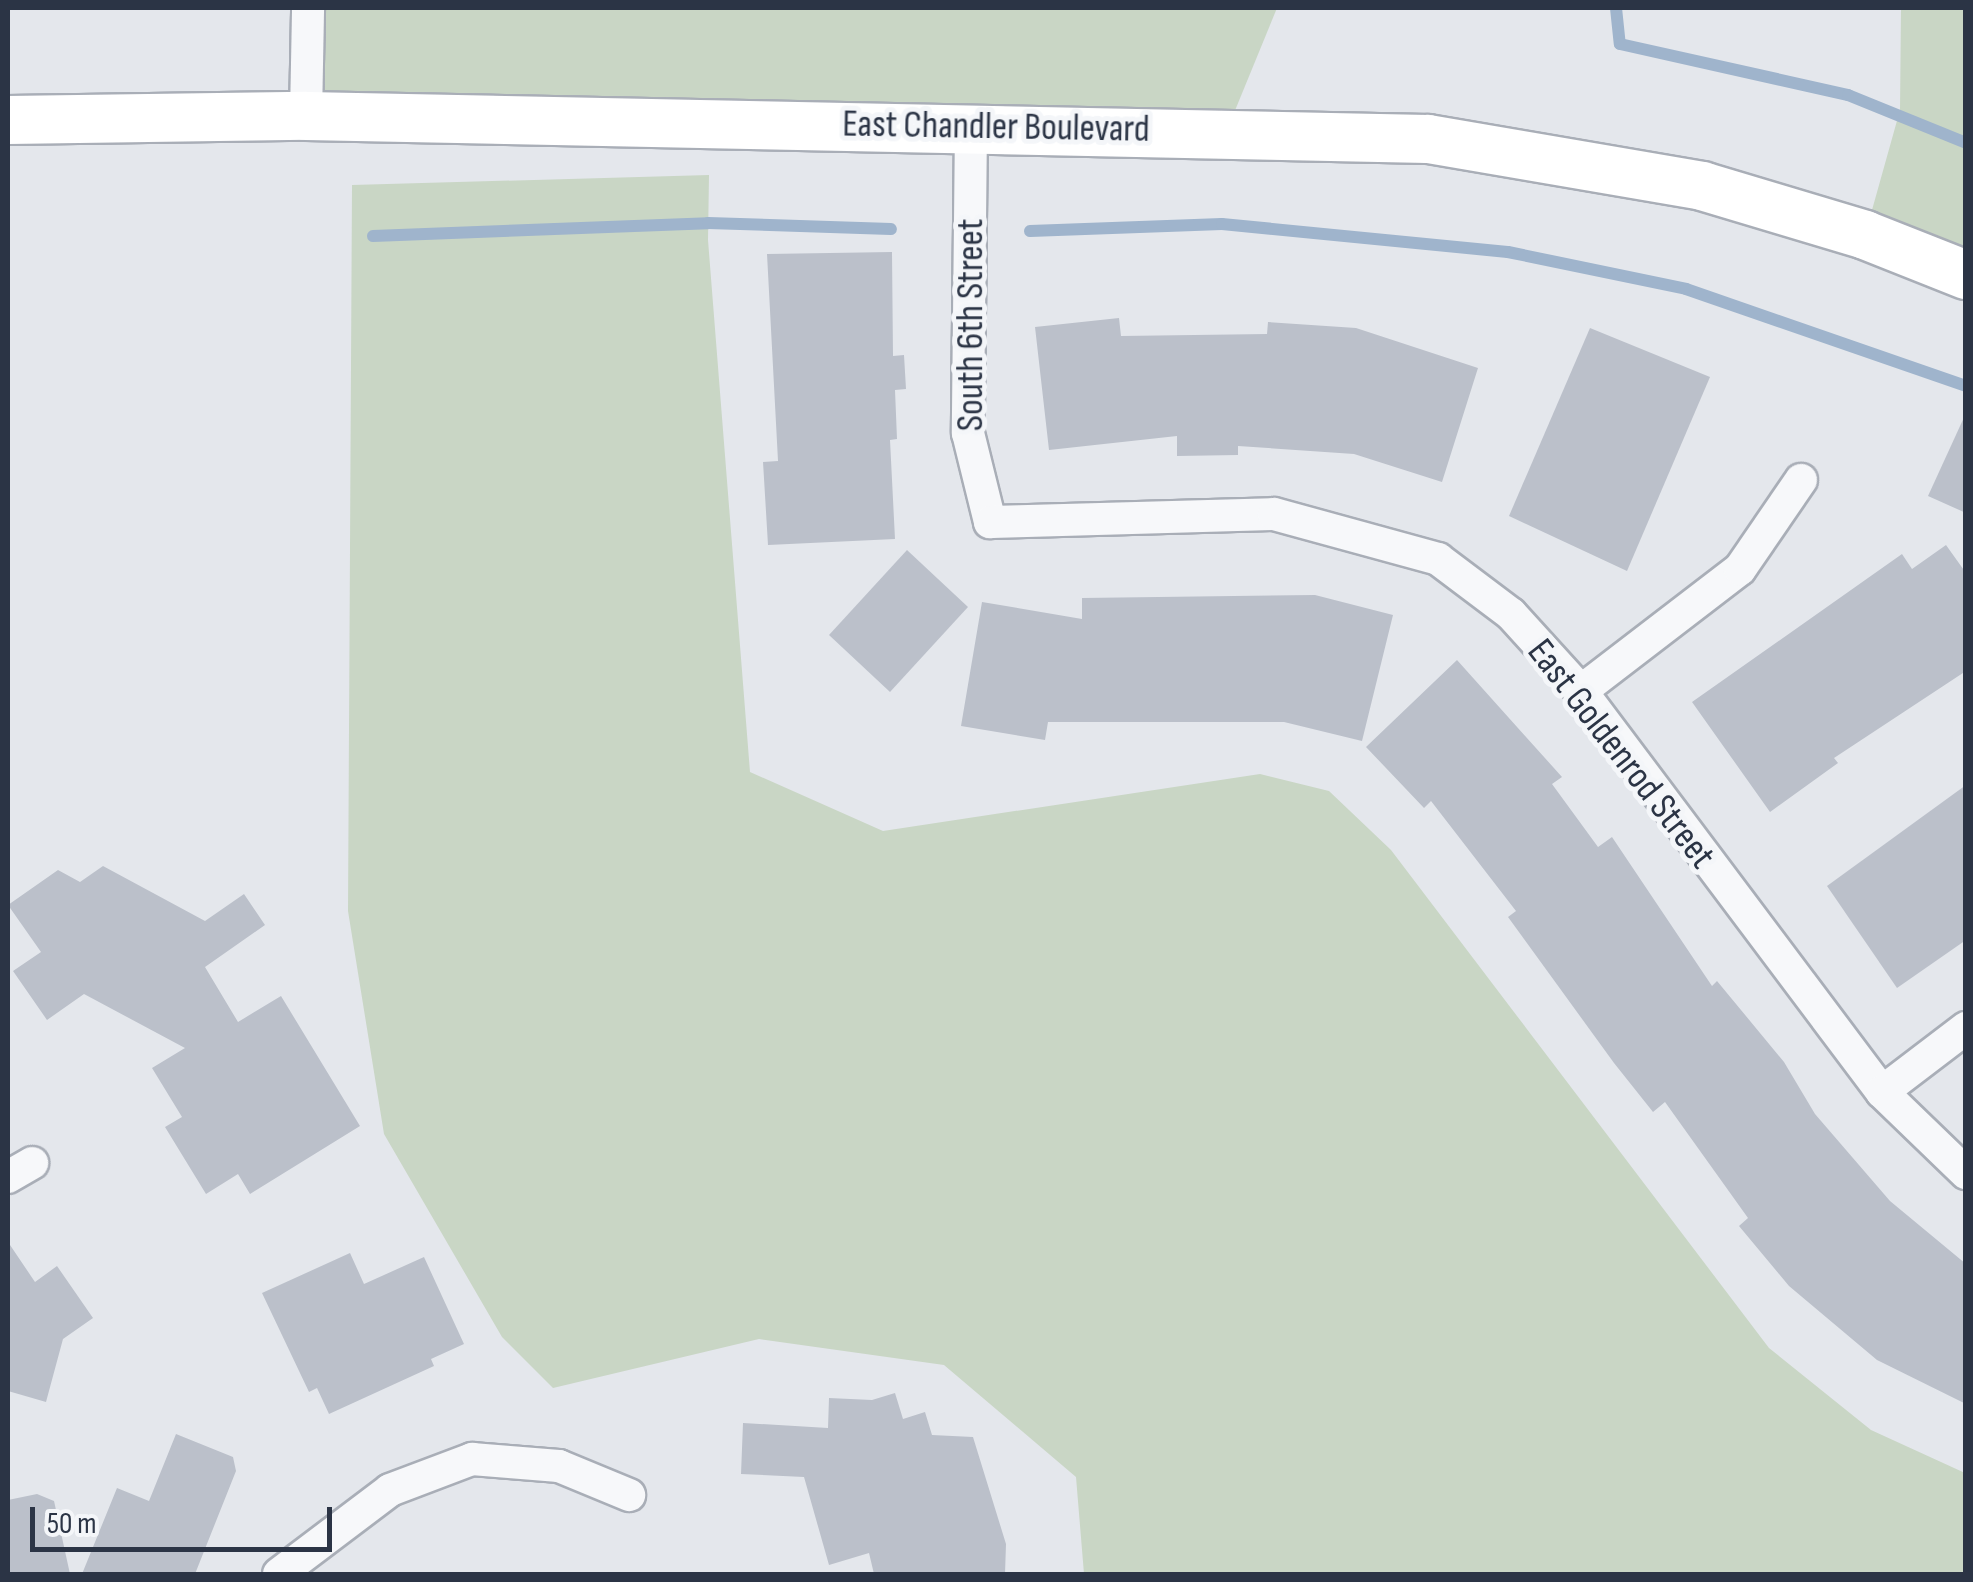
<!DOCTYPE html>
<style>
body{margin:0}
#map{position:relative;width:1973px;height:1582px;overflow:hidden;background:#e4e7ec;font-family:"Sofia Sans Condensed",sans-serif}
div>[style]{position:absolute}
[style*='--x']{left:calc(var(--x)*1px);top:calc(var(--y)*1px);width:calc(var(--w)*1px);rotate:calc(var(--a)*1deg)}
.green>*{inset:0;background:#c9d6c5}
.stream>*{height:12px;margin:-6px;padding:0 6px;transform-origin:6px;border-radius:6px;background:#9fb4cc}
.building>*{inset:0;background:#bbc0ca}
.roads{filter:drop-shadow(2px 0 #a9aeb7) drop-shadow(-2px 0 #a9aeb7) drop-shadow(0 2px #a9aeb7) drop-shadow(0 -2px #a9aeb7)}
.street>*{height:32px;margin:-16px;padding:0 16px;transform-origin:16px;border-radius:16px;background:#f7f8fa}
.secondary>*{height:48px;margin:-24px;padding:0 24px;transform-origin:24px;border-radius:24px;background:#fff}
span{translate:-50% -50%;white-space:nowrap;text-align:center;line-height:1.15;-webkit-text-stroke:10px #f4f6f9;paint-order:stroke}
.street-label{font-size:38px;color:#2b3445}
.frame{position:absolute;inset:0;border:10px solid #2b3445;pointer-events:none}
.scale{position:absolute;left:30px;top:1507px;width:302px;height:45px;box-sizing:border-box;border:5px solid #2b3445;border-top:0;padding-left:12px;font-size:30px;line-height:35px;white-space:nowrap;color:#2b3445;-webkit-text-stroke:8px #f4f6f9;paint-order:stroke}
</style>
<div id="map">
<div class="green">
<i style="clip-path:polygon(308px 8px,1277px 8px,1227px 130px,306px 116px)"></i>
<i style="clip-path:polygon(1901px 8px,1965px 8px,1965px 275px,1865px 235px,1900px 110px)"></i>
<i style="clip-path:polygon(709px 175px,708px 240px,750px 772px,883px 831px,1260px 774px,1329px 791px,1391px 850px,1769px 1348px,1871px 1430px,1965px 1473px,1965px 1574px,1084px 1574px,1076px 1477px,944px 1365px,759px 1339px,553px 1388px,502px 1337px,384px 1134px,348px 911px,352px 185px)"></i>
</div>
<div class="stream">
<i style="--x:1616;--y:8;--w:36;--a:84"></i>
<i style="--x:1620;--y:44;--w:234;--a:12.6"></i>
<i style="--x:1848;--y:95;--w:127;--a:22.1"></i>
<i style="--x:1030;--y:231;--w:192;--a:-2.1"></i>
<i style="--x:1222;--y:224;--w:287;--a:5.6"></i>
<i style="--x:1508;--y:252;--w:182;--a:11.7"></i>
<i style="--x:1686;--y:289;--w:296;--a:19.1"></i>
<i style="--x:373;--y:236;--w:335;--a:-2.2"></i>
<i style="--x:708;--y:223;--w:183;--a:1.9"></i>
</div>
<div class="building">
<i style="clip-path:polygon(892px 252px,893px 356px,904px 355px,906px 389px,895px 390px,897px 439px,890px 440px,895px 539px,768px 545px,763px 462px,778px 461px,767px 254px)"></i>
<i style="clip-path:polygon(1119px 318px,1121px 336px,1267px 334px,1268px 322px,1356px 328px,1478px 368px,1442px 482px,1354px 454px,1238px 446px,1238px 455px,1177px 456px,1177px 436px,1049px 450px,1035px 327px)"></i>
<i style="clip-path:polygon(1590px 328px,1710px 377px,1627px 571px,1509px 516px)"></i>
<i style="clip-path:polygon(1966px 413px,1966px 513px,1928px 496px)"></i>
<i style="clip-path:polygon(1946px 545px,1966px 573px,1966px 671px,1834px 758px,1838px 763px,1770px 812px,1692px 702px,1902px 554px,1912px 569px)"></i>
<i style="clip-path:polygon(907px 550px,968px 607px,890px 692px,829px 635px)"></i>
<i style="clip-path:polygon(1315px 595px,1393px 615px,1362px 741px,1284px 722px,1048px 722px,1045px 740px,961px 726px,982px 602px,1082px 619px,1082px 598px)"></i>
<i style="clip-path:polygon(1457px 660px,1562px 777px,1552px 784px,1598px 847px,1612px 837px,1712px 986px,1717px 981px,1784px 1062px,1815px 1114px,1890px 1201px,1966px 1264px,1966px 1404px,1877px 1360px,1789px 1286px,1739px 1226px,1748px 1218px,1665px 1102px,1653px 1112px,1614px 1063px,1508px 917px,1516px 911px,1431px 801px,1424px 808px,1366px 747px)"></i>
<i style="clip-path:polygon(1966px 785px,1966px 940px,1897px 988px,1827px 886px)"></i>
<i style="clip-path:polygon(103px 866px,205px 921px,244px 894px,265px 925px,205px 967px,238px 1022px,281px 996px,360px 1126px,250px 1194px,238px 1174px,206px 1194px,165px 1127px,182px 1117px,152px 1068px,185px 1048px,84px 994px,47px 1020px,13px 971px,41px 952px,8px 905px,58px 870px,80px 882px)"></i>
<i style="clip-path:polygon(8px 1242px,35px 1282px,57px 1266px,93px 1318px,63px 1339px,46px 1402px,8px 1391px)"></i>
<i style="clip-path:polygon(350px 1253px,364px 1284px,424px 1257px,464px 1344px,431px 1359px,434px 1366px,329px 1414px,317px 1388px,309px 1392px,262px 1293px)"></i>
<i style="clip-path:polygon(895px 1393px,903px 1419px,925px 1412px,932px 1435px,973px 1437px,1006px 1544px,1005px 1574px,874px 1574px,869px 1553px,829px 1565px,804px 1477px,741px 1474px,743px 1423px,828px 1428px,829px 1398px,872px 1400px)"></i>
<i style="clip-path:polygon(176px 1434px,233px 1457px,236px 1471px,195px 1574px,82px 1574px,117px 1488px,149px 1501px)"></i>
<i style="clip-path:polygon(37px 1494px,54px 1501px,70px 1574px,8px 1574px,8px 1500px)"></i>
</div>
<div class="roads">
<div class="street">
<i style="--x:306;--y:116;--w:108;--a:-88.9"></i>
<i style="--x:971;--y:126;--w:307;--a:90.6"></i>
<i style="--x:968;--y:433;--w:92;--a:76.1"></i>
<i style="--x:990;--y:522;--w:284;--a:-1.6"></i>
<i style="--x:1274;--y:514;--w:170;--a:15.3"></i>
<i style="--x:1438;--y:559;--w:91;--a:37"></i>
<i style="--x:1511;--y:614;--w:104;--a:47.7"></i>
<i style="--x:1581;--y:691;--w:501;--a:53.11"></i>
<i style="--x:1882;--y:1092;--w:117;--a:44"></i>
<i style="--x:1581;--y:691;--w:200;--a:-37.5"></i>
<i style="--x:1740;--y:569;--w:108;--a:-55.6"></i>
<i style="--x:1882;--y:1092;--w:106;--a:-37.3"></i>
<i style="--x:8;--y:1177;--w:28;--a:-30"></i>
<i style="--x:279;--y:1574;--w:139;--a:-37.1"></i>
<i style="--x:390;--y:1490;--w:88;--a:-20.7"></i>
<i style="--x:472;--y:1459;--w:87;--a:4.6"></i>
<i style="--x:559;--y:1466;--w:76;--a:22.5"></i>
</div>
<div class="secondary">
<i style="--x:8;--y:120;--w:298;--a:-0.8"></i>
<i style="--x:306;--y:116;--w:1122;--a:1.17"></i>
<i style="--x:1428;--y:139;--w:278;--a:9.7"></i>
<i style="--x:1702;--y:186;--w:170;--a:16.7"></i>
<i style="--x:1865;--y:235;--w:109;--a:21.6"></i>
</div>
</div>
<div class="street-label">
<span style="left:996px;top:127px;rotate:1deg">East Chandler Boulevard</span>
<span style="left:971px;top:325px;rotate:-90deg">South 6th Street</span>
<span style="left:1621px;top:754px;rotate:52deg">East Goldenrod Street</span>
</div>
<div class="frame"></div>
<div class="scale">50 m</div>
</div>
